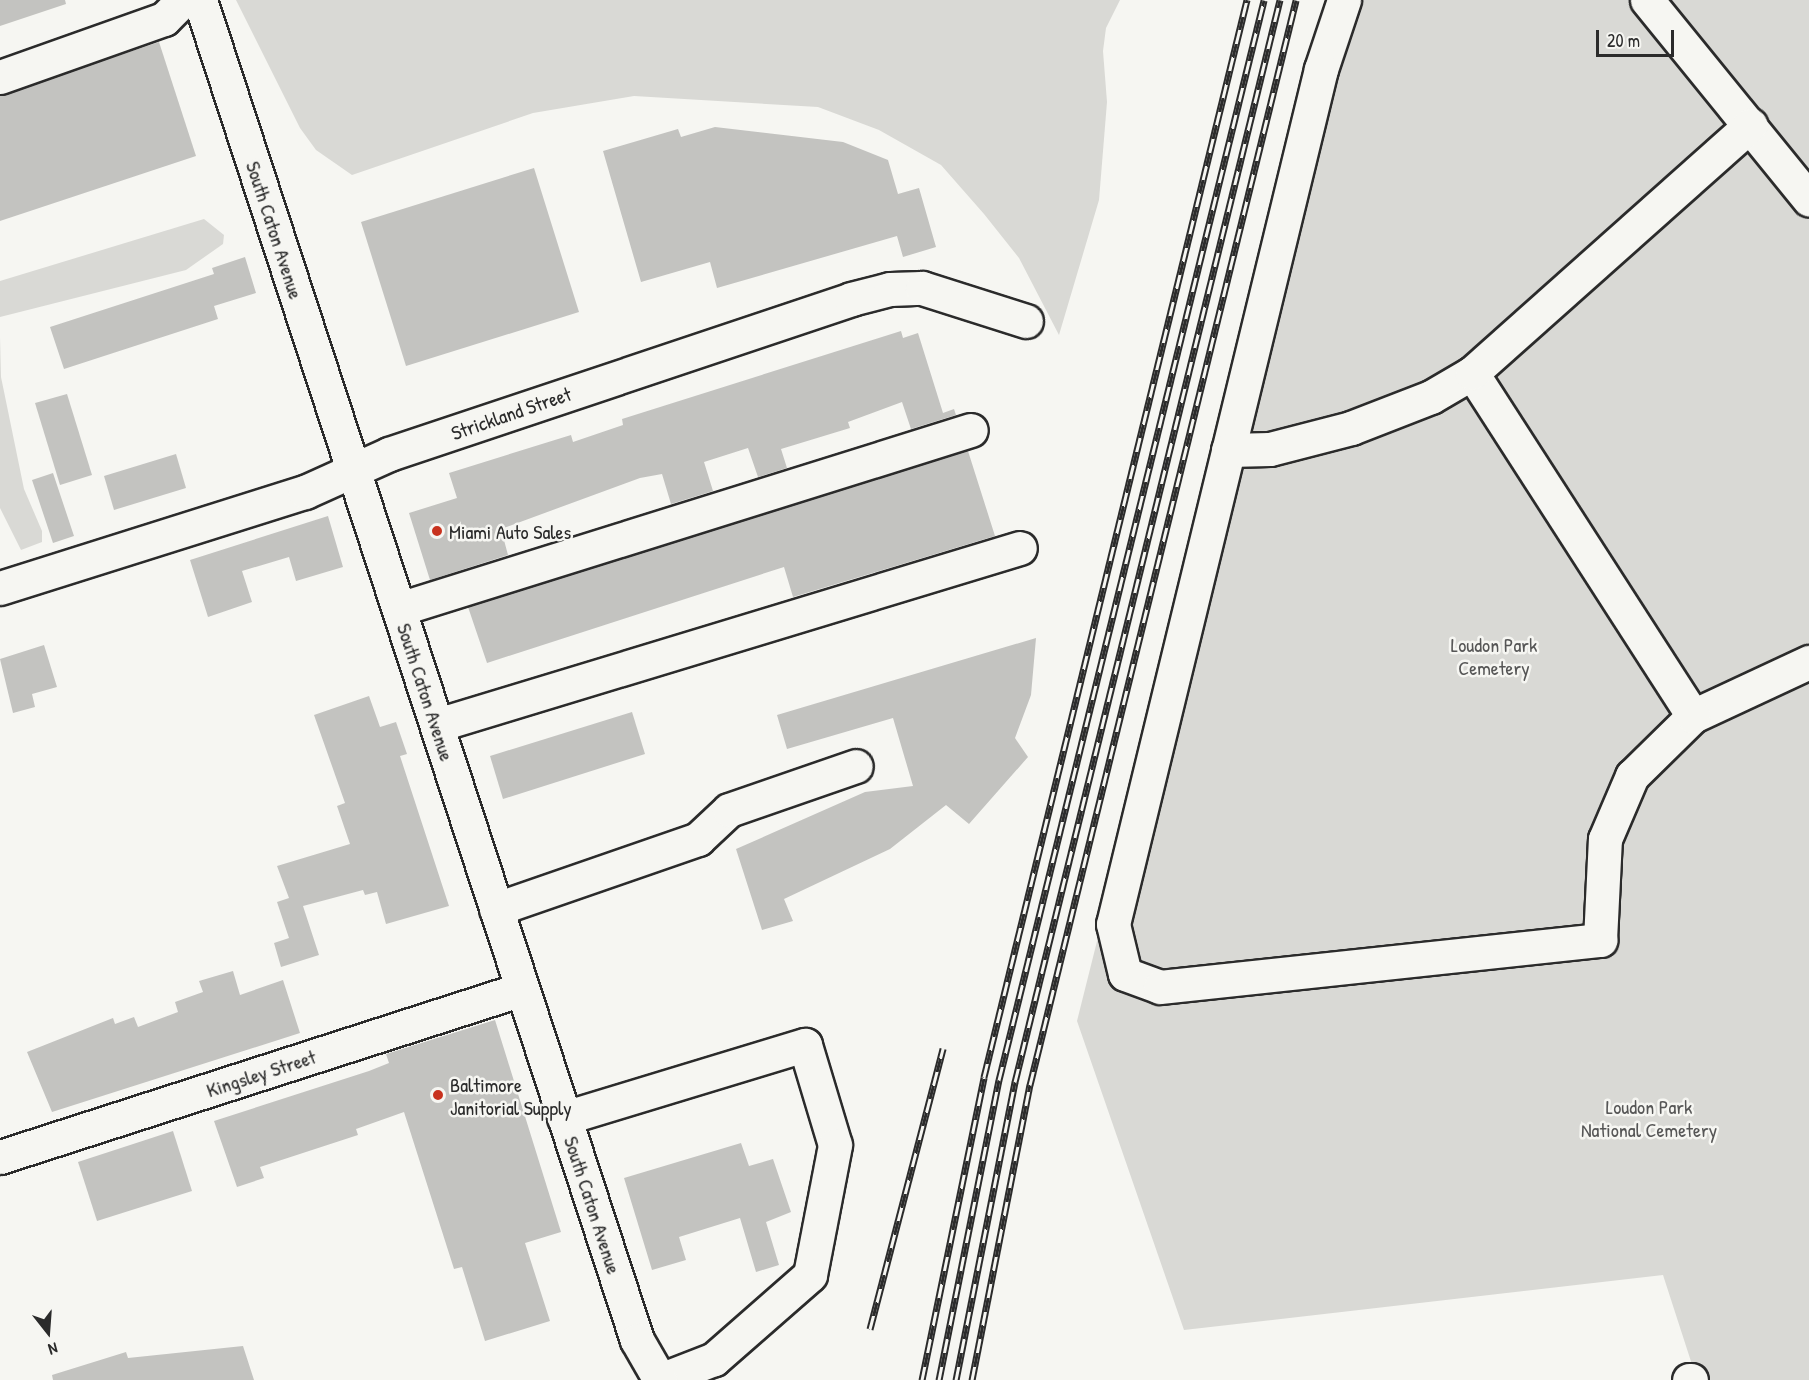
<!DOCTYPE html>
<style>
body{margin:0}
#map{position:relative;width:1809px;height:1380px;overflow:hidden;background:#f6f6f2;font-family:"Patrick Hand",sans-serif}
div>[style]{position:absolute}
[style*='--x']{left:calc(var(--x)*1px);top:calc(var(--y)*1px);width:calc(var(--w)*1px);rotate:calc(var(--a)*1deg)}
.green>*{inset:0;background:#d9d9d5}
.building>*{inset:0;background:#c3c3c0}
.roads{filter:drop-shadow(2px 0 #2b2b2b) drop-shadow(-2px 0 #2b2b2b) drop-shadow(0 2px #2b2b2b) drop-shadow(0 -2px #2b2b2b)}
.minor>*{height:33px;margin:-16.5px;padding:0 16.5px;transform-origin:16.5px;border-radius:16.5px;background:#f6f6f2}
.major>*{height:33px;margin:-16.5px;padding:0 16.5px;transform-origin:16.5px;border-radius:16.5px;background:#f6f6f2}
.rail>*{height:7px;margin-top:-3.5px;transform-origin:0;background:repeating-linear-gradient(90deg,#f6f6f2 0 14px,#2b2b2b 0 28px);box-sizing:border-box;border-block:2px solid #2b2b2b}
.dots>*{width:16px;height:16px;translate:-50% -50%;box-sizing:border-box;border:3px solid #f6f6f2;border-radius:50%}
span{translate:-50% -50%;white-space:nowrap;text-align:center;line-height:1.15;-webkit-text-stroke:5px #f6f6f2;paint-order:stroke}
.street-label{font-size:20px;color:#2b2b2b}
.poi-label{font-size:20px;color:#2b2b2b}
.left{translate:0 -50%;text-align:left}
.park-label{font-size:20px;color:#565656}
.north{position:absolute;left:18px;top:1302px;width:60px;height:60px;-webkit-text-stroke:4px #f6f6f2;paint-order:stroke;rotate:163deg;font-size:16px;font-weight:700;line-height:24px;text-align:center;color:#2b2b2b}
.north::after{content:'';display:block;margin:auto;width:21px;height:27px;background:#2b2b2b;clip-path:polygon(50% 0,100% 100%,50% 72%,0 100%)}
.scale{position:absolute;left:1596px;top:30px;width:78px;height:27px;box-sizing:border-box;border:3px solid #2b2b2b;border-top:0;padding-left:8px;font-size:18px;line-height:21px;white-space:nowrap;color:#2b2b2b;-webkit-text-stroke:4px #f6f6f2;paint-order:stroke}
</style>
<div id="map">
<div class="green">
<i style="clip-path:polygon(236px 0,1120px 0,1106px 28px,1103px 51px,1107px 102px,1099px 200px,1059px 335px,1019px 258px,984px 214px,941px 165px,879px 130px,818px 107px,634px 96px,533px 113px,352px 175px,316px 150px,300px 128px)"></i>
<i style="clip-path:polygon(1333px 0,1809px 0,1809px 1380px,1697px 1380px,1663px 1275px,1184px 1330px,1077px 1021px)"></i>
<i style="clip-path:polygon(204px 219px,224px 235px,223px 244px,186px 270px,0 317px,0 281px)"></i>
<i style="clip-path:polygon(0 337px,1px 377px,24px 489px,42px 531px,42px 542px,21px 550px,0 508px)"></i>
</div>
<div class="building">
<i style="clip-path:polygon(0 0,65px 0,66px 4px,0 26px)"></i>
<i style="clip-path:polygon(159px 42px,196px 156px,0 221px,0 95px)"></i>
<i style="clip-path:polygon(715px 127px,843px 142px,888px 160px,898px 194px,919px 188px,936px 247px,903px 257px,897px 236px,717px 288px,710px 262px,641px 282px,603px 151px,678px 129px,681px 137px)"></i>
<i style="clip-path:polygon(534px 168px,579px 312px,406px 366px,361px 222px)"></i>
<i style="clip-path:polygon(245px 257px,256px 293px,214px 306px,218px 319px,64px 369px,50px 327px,214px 274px,212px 268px)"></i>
<i style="clip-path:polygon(901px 331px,903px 338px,918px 333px,943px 413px,954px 409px,956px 415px,911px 429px,902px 402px,848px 422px,850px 428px,781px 449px,787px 468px,758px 477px,748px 448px,704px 462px,713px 491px,671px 504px,662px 474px,640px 478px,501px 529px,508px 555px,430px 580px,409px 513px,457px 498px,449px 473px,571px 435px,573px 442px,623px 425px,622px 419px)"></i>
<i style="clip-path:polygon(67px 394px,92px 475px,60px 485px,35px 403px)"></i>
<i style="clip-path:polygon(968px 451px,995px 536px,793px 597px,784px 567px,487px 663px,468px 607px)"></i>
<i style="clip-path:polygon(176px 454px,186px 488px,114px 510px,104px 476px)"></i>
<i style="clip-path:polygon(53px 473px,74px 536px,53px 543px,32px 480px)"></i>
<i style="clip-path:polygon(328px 516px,343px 567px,296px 581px,289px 557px,242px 571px,252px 602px,208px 617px,190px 560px)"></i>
<i style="clip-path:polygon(1036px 638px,1031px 695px,1015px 738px,1028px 757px,969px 824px,946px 805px,890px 849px,784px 899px,793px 921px,762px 930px,736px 849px,865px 792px,913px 786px,893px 718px,787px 749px,777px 715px)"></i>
<i style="clip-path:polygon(44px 645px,57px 687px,32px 694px,35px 707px,13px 713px,0 659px)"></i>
<i style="clip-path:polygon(369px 696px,380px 727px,396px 722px,407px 754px,400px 756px,449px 906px,386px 924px,377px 892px,365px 895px,363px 890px,303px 906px,319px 955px,281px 967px,274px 943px,289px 938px,277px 902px,289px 898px,277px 866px,350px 844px,337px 806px,345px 803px,314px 715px)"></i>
<i style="clip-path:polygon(632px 712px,645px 754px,503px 799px,490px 756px)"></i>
<i style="clip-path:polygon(233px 971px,240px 995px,283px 980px,300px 1033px,52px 1112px,27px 1052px,113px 1018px,115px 1024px,134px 1017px,138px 1027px,178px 1012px,175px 1002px,203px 992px,199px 981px)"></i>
<i style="clip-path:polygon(495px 1020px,561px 1232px,525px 1243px,550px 1321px,485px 1341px,462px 1267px,454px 1269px,404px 1112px,356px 1129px,358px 1135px,260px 1167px,264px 1178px,237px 1187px,214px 1121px,369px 1071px,389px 1063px,386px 1054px)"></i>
<i style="clip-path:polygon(173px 1131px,192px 1191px,97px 1221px,78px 1162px)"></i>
<i style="clip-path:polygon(741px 1143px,749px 1166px,773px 1159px,791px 1212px,766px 1222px,779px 1265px,756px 1272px,740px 1218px,679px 1237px,686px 1260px,652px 1270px,624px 1178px)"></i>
<i style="clip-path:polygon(243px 1346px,254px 1380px,53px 1380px,52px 1375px,126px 1352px,128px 1358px)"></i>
</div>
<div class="roads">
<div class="minor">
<i style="--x:1344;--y:0;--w:73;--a:108.4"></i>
<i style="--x:1321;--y:69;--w:880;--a:103.67"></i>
<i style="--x:1113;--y:924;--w:51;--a:76.5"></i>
<i style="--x:1125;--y:974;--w:37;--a:20"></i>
<i style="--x:1160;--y:987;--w:443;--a:-6.1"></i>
<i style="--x:1600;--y:940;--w:101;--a:-87.2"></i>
<i style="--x:1605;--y:839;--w:69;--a:-66.8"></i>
<i style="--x:1632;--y:776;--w:86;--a:-44.5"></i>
<i style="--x:1693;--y:716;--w:128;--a:-25"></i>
<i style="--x:1647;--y:0;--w:257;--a:50.9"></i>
<i style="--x:0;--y:77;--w:174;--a:-19.5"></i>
<i style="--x:164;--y:19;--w:27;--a:-45"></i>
<i style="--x:1472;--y:373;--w:408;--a:57.2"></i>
<i style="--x:1228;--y:450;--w:42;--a:-1.4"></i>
<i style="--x:1270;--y:449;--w:84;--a:-14.5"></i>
<i style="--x:1351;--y:428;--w:86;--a:-21.2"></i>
<i style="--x:1431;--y:397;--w:48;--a:-30.3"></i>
<i style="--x:1472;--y:373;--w:373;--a:-41.7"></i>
<i style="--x:0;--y:588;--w:320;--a:-17.5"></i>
<i style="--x:305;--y:492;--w:92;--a:-24.3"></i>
<i style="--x:389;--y:454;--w:487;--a:-18.5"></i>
<i style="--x:851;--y:299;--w:40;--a:-14.4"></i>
<i style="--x:890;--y:289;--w:32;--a:-2"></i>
<i style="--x:922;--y:288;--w:109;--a:17.6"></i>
<i style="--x:399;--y:609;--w:599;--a:-17.38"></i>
<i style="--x:437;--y:725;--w:609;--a:-16.89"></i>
<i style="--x:496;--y:909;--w:214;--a:-19.1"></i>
<i style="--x:698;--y:839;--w:42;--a:-43.1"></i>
<i style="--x:729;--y:810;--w:134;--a:-19.1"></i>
<i style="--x:564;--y:1118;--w:252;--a:-16.9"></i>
<i style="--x:805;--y:1045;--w:104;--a:73.3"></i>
<i style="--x:835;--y:1145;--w:132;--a:100.9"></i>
<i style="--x:810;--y:1275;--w:128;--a:138.8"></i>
<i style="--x:714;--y:1359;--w:58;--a:158.7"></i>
<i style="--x:0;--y:1157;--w:548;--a:-17.84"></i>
<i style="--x:1689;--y:1380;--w:2;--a:0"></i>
</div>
<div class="major">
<i style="--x:200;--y:0;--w:1409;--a:71.94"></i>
<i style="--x:637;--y:1340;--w:46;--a:60.1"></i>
</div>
</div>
<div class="rail">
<i style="--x:870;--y:1329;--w:290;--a:-75.4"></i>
<i style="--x:922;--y:1380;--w:309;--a:-78.4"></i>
<i style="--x:984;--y:1077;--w:1109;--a:-76.28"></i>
<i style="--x:939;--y:1380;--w:306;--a:-78.7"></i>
<i style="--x:999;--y:1080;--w:1112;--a:-76.21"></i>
<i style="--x:956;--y:1380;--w:304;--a:-78.8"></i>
<i style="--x:1015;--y:1082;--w:1114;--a:-76.24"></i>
<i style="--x:972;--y:1380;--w:301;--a:-78.9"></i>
<i style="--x:1030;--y:1085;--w:1117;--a:-76.22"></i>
</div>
<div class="dots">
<i style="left:437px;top:531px;background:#c8321e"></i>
<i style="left:438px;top:1095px;background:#c8321e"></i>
</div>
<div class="street-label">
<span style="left:275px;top:230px;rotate:72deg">South Caton Avenue</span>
<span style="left:511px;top:413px;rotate:-19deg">Strickland Street</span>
<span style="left:426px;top:692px;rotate:72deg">South Caton Avenue</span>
<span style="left:261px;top:1073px;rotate:-18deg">Kingsley Street</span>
<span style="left:593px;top:1205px;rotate:72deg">South Caton Avenue</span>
</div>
<div class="poi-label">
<span class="left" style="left:449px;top:531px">Miami Auto Sales</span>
<span class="left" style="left:450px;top:1096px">Baltimore<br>Janitorial Supply</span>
</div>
<div class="park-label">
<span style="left:1494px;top:656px">Loudon Park<br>Cemetery</span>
<span style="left:1649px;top:1118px">Loudon Park<br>National Cemetery</span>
</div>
<div class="north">N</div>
<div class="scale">20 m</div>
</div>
